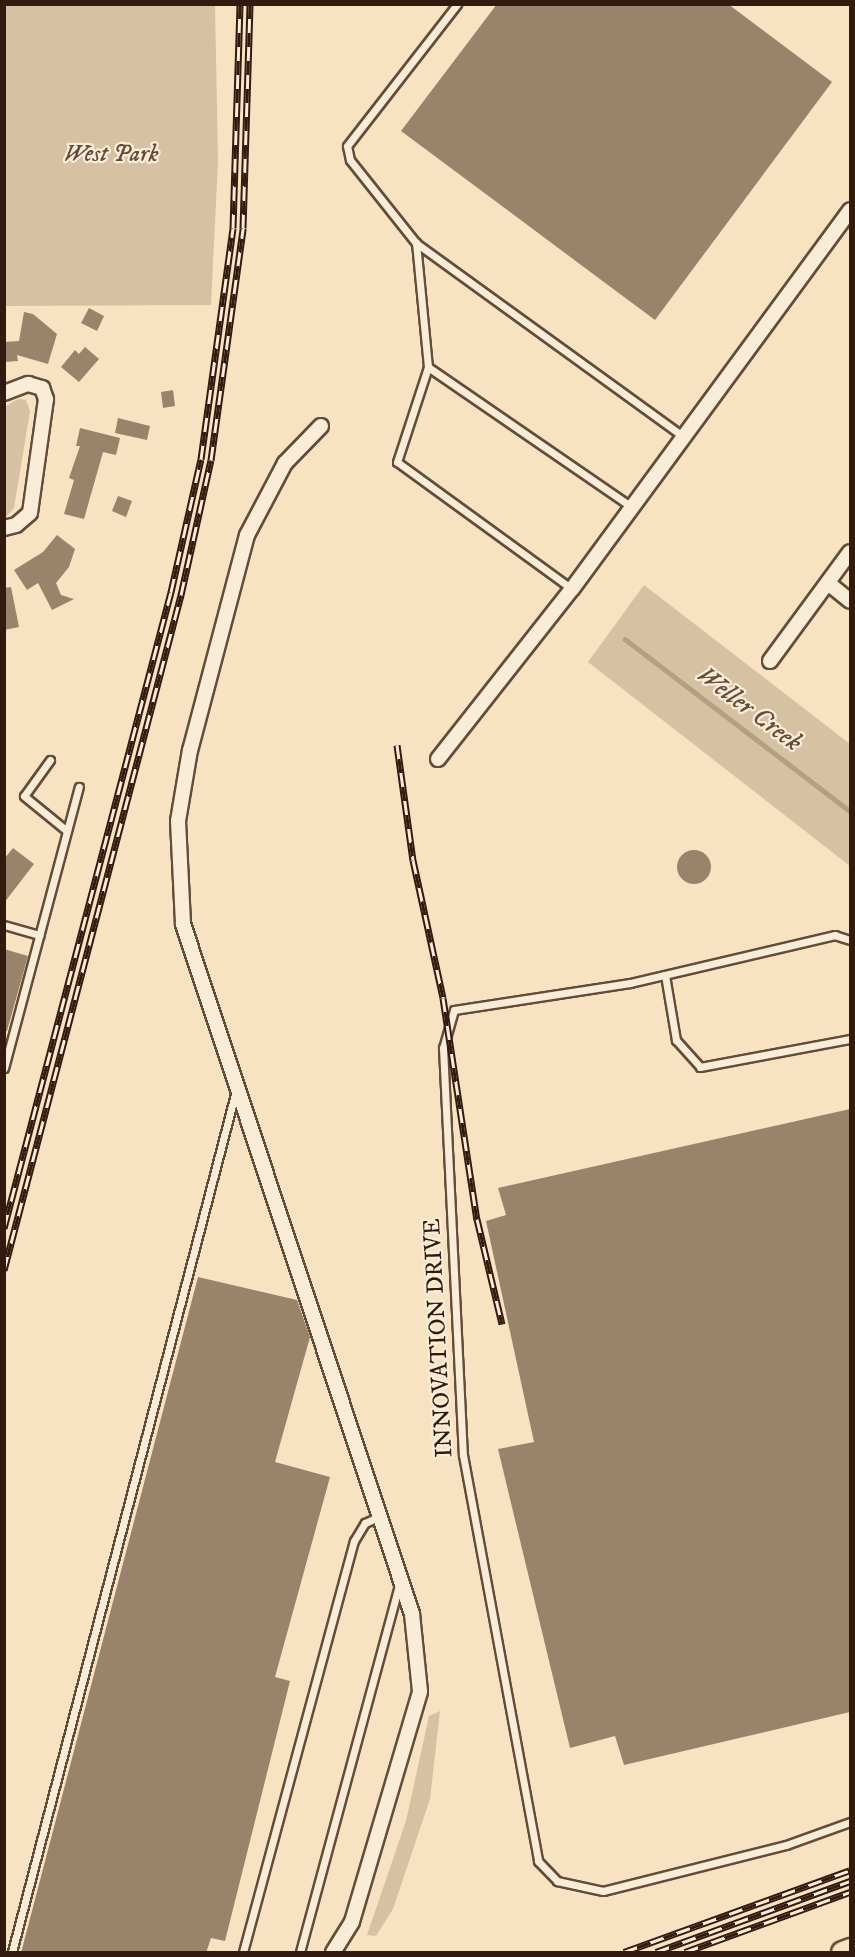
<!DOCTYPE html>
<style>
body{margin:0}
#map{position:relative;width:855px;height:1957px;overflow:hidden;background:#f7e3c1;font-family:"IM FELL DW Pica",serif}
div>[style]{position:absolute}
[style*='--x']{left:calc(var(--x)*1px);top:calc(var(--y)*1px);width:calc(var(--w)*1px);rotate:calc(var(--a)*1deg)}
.green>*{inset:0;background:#d6c1a3}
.stream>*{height:4.5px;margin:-2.25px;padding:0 2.25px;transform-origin:2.25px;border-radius:2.25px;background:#b49f84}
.building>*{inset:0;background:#99836b}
.round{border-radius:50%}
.roads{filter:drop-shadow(2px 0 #644c3b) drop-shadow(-2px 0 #644c3b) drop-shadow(0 2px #644c3b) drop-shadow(0 -2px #644c3b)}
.lane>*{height:7px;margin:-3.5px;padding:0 3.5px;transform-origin:3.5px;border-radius:3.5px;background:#faedd7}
.street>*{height:14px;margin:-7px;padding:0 7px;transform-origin:7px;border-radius:7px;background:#faedd7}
.primary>*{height:21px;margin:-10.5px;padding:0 10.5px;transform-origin:10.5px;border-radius:10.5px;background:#f7e3c1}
.rail>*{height:7px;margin-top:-3.5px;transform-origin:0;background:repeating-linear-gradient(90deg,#faedd7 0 14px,#331a0e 0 28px);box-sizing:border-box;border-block:2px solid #331a0e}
span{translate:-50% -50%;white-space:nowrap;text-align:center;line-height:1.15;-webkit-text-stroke:4.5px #faedd7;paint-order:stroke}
.park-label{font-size:24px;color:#644c3b;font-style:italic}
.street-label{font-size:24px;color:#331a0e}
.water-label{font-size:26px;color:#674f3d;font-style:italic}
.frame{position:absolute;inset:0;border:6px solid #331a0e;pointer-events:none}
</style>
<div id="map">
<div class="green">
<i style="clip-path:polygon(4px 5px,215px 5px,218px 161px,211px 305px,5px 306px)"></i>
<i style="clip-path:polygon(18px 399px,26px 400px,30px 411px,14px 508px,5px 518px,5px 407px)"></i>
<i style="clip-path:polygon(644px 585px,850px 744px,850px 866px,588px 662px)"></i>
<i style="clip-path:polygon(440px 1711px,430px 1799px,393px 1909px,376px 1936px,367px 1935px,406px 1821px,429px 1716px)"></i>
</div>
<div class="stream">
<i style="--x:625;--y:639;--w:283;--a:37.4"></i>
</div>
<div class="building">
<i style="clip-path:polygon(497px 4px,728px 4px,832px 82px,655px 320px,401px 131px)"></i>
<i style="clip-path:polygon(89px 308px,104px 316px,97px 331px,81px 323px)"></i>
<i style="clip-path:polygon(24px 312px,33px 314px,57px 334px,48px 364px,17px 355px,18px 361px,4px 362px,4px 342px,19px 341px)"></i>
<i style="clip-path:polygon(85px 347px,99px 359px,79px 382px,61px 367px,75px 350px,79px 354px)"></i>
<i style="clip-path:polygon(173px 390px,175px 406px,163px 408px,161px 392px)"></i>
<i style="clip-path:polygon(118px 418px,150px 426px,147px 440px,115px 433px)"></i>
<i style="clip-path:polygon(80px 428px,120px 438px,116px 455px,103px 452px,84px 519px,64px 514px,74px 480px,69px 478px,80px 446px,76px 446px)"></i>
<i style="clip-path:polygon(118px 496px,132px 501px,126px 517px,112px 511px)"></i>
<i style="clip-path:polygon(57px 535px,75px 549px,69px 567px,56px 583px,61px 595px,74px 599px,52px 610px,38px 583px,27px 590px,14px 570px,43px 552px)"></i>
<i style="clip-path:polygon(11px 587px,19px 627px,4px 630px,4px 588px)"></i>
<i style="clip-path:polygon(13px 848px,34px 864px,4px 903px,4px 859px)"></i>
<i class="round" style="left:677px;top:850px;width:34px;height:34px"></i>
<i style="clip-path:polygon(4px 949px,28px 956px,7px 1031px,4px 1031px)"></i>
<i style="clip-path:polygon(850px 1109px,850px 1712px,624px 1765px,615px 1736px,570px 1748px,498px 1449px,534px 1442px,486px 1221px,506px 1215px,498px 1188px)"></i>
<i style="clip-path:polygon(198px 1277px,297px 1300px,310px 1337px,275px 1462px,330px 1477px,275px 1677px,290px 1681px,225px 1941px,211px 1938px,206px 1953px,21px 1953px)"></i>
</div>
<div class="roads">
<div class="lane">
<i style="--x:416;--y:243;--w:331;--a:35.9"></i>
<i style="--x:428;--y:367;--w:125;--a:-95.5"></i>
<i style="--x:416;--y:243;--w:106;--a:-128.5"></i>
<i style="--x:350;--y:160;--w:14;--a:-102"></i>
<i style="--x:347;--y:146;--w:180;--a:-52.2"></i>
<i style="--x:572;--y:589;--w:216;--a:-144"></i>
<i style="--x:397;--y:462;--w:100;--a:-71.9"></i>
<i style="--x:428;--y:367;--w:247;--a:34.5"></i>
<i style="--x:50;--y:760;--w:44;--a:125.8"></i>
<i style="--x:24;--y:796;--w:55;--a:39.1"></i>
<i style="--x:4;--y:925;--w:37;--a:16"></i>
<i style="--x:850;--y:940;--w:16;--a:-162"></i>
<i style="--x:835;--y:935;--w:211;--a:166.8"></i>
<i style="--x:630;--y:983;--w:178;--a:171.3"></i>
<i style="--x:454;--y:1010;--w:40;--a:106"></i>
<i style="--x:443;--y:1048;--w:407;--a:87.2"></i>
<i style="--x:463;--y:1455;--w:413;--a:79.5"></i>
<i style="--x:538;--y:1861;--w:28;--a:46"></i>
<i style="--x:557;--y:1881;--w:47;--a:12.3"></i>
<i style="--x:603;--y:1891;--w:189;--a:-14.1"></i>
<i style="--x:786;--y:1845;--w:68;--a:-19.8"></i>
<i style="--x:665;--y:975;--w:66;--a:80.4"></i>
<i style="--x:676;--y:1040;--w:36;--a:48"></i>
<i style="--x:700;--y:1067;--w:153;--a:-10.6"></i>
<i style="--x:4;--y:1068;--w:291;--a:-75.1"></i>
<i style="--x:12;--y:1952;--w:891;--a:-75.43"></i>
<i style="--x:243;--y:1952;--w:426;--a:-74.9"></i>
<i style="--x:354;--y:1541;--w:21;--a:-59"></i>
<i style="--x:365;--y:1523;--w:17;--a:-25"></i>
<i style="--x:300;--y:1952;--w:381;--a:-74.9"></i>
</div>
<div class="street">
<i style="--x:4;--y:393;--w:26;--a:-21"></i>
<i style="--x:28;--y:384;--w:15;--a:16"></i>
<i style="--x:42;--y:388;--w:12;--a:70"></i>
<i style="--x:46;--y:399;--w:115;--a:98"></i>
<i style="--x:30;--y:513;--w:18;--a:139"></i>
<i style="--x:16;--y:525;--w:12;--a:166"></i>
<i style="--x:321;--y:426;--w:52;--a:134.2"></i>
<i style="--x:285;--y:463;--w:81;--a:117.8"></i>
<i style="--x:247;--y:535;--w:222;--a:104.8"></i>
<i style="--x:190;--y:750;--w:72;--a:99.6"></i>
<i style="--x:178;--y:821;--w:103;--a:87.2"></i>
<i style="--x:183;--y:924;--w:727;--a:71.64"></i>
<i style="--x:412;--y:1614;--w:78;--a:84.1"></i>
<i style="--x:420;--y:1692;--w:240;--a:106.5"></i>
<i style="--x:352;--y:1922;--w:36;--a:122"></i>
<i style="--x:828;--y:583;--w:28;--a:39"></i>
<i style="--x:770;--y:661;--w:135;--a:-53.7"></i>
<i style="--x:438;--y:759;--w:216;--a:-51.8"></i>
<i style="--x:572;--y:589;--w:470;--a:-53.7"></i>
</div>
<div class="primary">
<i style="--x:842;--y:1952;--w:9;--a:-21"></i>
</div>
</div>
<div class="rail">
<i style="--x:397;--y:745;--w:116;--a:82.1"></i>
<i style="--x:413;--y:860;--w:141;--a:77.7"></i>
<i style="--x:443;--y:998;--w:224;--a:81.3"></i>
<i style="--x:477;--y:1219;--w:108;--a:76.6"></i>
<i style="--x:4;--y:1228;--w:658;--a:-75.29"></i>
<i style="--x:171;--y:592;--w:136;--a:-77.3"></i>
<i style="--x:201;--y:459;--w:233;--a:-82.1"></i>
<i style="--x:233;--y:228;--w:224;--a:-88.2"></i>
<i style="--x:4;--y:1270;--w:698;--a:-75.31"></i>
<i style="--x:181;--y:595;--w:138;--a:-77.5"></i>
<i style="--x:211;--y:460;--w:234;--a:-82.1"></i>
<i style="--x:243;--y:228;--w:224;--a:-88.2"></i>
<i style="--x:624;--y:1952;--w:240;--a:-19.9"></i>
<i style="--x:656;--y:1952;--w:207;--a:-20.1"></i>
<i style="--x:685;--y:1952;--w:176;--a:-20"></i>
</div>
<div class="park-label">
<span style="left:111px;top:155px">West Park</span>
</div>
<div class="street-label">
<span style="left:439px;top:1338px;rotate:-93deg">INNOVATION DRIVE</span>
</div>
<div class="water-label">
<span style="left:749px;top:709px;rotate:37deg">Weller Creek</span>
</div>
<div class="frame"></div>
</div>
